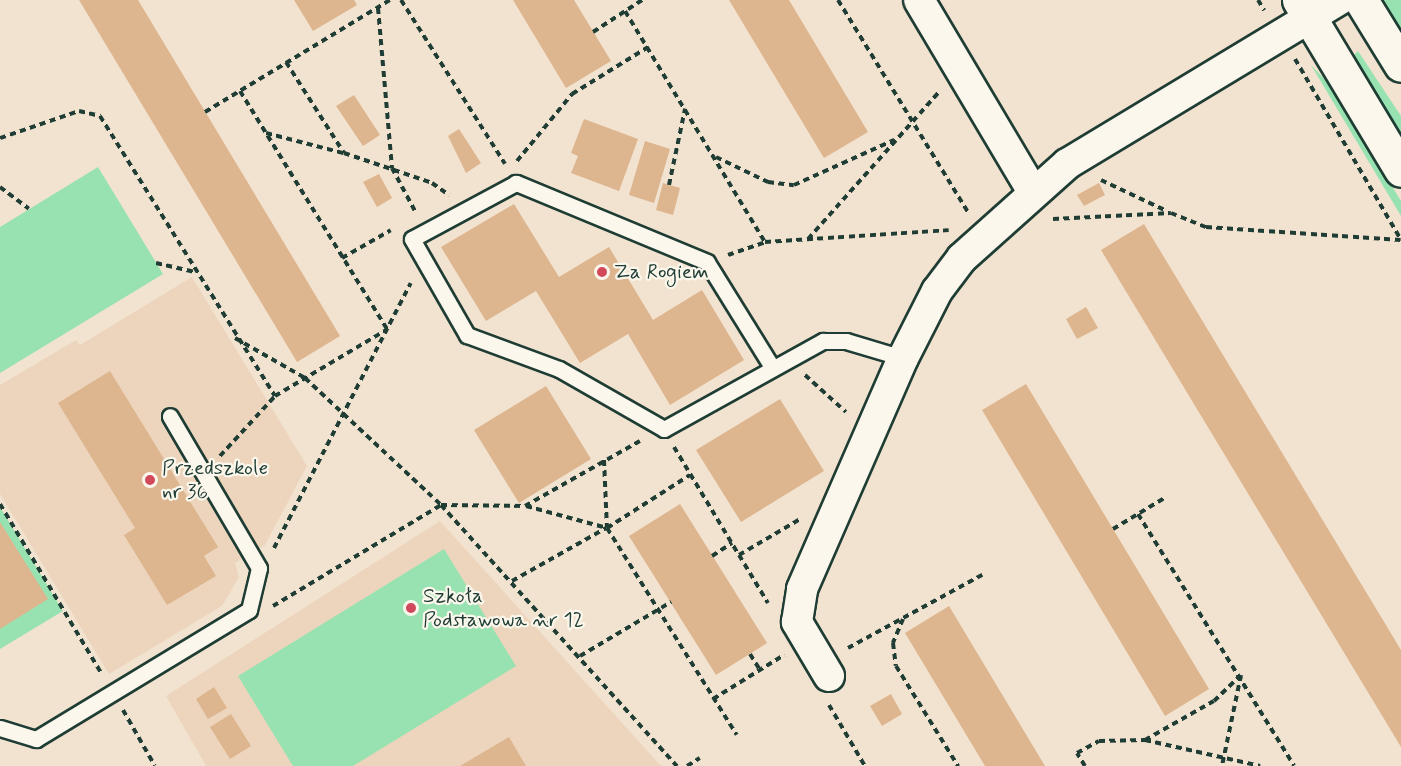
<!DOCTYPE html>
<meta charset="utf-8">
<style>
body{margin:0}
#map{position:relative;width:1401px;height:766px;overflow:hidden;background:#f2e3d0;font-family:Mynerve,sans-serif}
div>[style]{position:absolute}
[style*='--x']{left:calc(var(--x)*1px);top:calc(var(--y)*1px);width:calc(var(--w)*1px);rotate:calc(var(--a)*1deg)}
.built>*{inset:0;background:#ecd5bc}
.green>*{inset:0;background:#98e2b1}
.building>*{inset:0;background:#ddb58e}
.path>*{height:4px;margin-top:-2px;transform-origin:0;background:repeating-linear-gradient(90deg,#1f3d34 0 6px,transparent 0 10.5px)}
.roads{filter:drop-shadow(2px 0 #1f3d34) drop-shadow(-2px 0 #1f3d34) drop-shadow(0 2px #1f3d34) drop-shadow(0 -2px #1f3d34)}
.lane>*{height:15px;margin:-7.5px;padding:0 7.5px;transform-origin:7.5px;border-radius:7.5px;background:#fbf7ec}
.street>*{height:30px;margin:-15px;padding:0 15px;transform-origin:15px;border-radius:15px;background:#fbf7ec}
.secondary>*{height:33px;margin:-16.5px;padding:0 16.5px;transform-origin:16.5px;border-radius:16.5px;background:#fbf7ec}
.dots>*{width:16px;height:16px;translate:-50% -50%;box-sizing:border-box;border:3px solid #fbf7ec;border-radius:50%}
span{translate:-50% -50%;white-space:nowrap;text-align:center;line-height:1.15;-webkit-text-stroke:4.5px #fbf7ec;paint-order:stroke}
.poi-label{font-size:21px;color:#1f3d34}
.left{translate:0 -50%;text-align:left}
</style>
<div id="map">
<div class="built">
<i style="clip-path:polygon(192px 277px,307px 466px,265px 545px,235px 563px,239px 577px,222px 606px,109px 674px,0 494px,0 385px,76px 340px,80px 345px)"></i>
<i style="clip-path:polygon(440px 521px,661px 766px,206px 766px,166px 696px)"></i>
</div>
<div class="green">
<i style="clip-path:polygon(1380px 0,1401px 0,1401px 34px)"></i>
<i style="clip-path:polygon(1358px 51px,1401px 116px,1401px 138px,1352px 57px)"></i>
<i style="clip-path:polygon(1311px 65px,1331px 86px,1401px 201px,1401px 216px)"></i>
<i style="clip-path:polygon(98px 167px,163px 274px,0 373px,0 227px)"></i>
<i style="clip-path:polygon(0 507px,63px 611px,0 649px)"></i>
<i style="clip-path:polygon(444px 549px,516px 666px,353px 766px,293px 766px,238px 676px)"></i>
</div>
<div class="building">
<i style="clip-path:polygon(79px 0,138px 0,340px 336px,297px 362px)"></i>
<i style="clip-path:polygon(294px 0,354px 0,357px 5px,313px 31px)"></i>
<i style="clip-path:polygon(513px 0,574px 0,611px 61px,566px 88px)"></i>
<i style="clip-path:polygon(729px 0,789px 0,868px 132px,824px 158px)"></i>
<i style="clip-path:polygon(354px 95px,380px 135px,363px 146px,336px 106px)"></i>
<i style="clip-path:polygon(584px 119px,638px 139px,619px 191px,571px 173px,578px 156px,571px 153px)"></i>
<i style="clip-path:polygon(459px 129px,481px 163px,466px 173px,448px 136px)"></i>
<i style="clip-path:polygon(645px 141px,670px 149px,654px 203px,629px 195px)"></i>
<i style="clip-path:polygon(379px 174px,392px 198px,377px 207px,363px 182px)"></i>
<i style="clip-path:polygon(663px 183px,680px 188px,673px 215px,656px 210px)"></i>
<i style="clip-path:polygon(1099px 183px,1105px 195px,1084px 206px,1077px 195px)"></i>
<i style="clip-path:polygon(514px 204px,559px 277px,609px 247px,653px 320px,702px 290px,744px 360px,670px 405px,628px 334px,580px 363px,536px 291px,486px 321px,441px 247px)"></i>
<i style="clip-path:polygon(1144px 224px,1401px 650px,1401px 747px,1101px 250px)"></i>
<i style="clip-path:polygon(1086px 307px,1098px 328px,1077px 339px,1066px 319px)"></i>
<i style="clip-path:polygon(110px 371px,218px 547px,204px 556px,216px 576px,167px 605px,124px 535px,135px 528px,58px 403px)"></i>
<i style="clip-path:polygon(1026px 384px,1209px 689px,1165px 716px,982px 410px)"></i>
<i style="clip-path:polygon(546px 386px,591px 459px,519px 503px,474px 430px)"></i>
<i style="clip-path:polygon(780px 399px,824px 471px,741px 522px,696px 450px)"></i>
<i style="clip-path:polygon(680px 504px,767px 643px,716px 675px,629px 536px)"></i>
<i style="clip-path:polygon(0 522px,48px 599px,0 629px)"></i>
<i style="clip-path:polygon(949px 606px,1045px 766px,985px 766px,905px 633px)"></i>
<i style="clip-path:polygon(214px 687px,227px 708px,208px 719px,196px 699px)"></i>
<i style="clip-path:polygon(891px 694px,902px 714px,882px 726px,870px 706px)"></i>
<i style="clip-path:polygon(231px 714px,251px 746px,230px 759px,210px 727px)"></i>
<i style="clip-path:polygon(509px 737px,526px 766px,460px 766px)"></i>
</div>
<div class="path">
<i style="--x:401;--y:0;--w:194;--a:57.6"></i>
<i style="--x:838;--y:0;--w:251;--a:58.5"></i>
<i style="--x:1258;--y:0;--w:12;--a:59"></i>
<i style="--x:378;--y:8;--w:161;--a:85"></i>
<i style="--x:392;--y:168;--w:49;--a:61.9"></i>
<i style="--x:625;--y:11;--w:270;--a:58.8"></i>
<i style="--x:593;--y:32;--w:59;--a:-33.1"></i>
<i style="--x:1295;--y:59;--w:210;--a:59.6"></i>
<i style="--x:286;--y:62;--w:108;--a:57.5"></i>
<i style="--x:344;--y:153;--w:93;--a:18.8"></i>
<i style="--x:432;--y:183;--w:21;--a:35"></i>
<i style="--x:240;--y:91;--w:280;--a:58.3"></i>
<i style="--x:205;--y:112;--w:216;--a:-31.2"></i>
<i style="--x:266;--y:133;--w:80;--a:14.6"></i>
<i style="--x:0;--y:138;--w:83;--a:-18.9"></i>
<i style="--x:79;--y:111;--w:22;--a:13"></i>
<i style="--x:100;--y:116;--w:330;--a:58"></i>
<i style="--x:716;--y:157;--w:58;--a:25.7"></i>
<i style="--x:768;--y:182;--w:26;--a:7"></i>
<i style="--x:794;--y:185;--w:110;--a:-24.2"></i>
<i style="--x:517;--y:161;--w:87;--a:-50.6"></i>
<i style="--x:572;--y:94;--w:89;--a:-31.7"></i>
<i style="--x:1101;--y:180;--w:73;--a:25.2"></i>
<i style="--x:669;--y:185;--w:78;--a:-78.1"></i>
<i style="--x:0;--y:187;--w:36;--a:37"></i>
<i style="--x:1053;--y:219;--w:118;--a:-2.9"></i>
<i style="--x:1171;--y:213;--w:38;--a:22"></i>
<i style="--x:1206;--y:227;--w:195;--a:3.8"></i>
<i style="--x:808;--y:239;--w:198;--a:-48.3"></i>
<i style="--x:728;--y:255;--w:39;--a:-19"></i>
<i style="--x:765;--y:242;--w:184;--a:-3.7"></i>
<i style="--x:342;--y:258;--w:56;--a:-29.7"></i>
<i style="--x:156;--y:263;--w:40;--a:13"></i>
<i style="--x:235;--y:338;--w:81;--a:29.7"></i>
<i style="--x:305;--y:378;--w:186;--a:43"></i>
<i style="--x:441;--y:505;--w:352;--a:47.9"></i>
<i style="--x:805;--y:375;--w:55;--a:42.1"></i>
<i style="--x:674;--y:447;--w:126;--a:59"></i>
<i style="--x:739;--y:555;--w:71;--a:-30.5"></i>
<i style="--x:220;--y:456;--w:81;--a:-47.5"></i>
<i style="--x:275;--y:396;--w:129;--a:-30.7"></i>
<i style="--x:604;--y:460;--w:68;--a:87.5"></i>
<i style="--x:607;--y:528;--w:244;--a:57.9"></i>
<i style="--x:0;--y:504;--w:197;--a:59.1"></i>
<i style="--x:526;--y:506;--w:84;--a:15.2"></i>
<i style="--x:607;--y:528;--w:98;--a:-32.6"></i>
<i style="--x:1138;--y:514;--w:296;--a:58.2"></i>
<i style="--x:1113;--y:529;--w:62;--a:-31.1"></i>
<i style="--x:274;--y:548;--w:298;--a:-62.7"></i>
<i style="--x:739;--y:555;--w:56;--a:58.9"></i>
<i style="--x:712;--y:556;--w:24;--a:-33"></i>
<i style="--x:512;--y:581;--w:108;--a:-29.4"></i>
<i style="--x:273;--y:606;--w:196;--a:-31"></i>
<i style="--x:441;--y:505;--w:84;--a:0.7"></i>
<i style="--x:525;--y:506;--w:132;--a:-29.5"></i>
<i style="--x:903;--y:619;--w:26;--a:113"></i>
<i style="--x:893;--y:643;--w:23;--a:83"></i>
<i style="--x:896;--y:666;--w:118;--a:58.2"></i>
<i style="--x:848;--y:648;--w:153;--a:-28.6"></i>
<i style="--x:750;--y:654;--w:19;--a:58"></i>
<i style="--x:580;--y:656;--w:106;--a:-30.7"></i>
<i style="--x:713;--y:699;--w:84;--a:-31.8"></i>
<i style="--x:829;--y:705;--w:71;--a:59.5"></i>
<i style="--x:123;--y:710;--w:64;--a:60.3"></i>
<i style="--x:1145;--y:740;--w:79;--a:-29.5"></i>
<i style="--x:1214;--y:701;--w:37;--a:-44"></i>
<i style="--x:1241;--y:675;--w:93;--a:101.8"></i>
<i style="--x:687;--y:766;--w:15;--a:-32"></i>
<i style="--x:1085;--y:766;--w:15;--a:-122"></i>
<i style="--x:1077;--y:753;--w:25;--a:-29"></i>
<i style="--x:1099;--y:741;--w:46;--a:-1.2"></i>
<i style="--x:1145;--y:740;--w:118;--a:12.7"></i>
</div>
<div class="roads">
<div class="lane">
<i style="--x:772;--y:367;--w:123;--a:-121.8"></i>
<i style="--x:707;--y:262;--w:207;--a:-157.5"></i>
<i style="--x:516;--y:183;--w:118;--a:151.7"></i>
<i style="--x:412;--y:239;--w:111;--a:60.2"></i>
<i style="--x:467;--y:335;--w:98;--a:20.3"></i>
<i style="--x:559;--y:369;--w:121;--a:29.7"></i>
<i style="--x:664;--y:429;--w:182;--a:-29"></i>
<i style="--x:823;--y:341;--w:23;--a:0"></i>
<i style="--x:846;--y:341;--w:59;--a:16.6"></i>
<i style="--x:0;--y:728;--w:38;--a:17"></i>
<i style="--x:36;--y:739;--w:249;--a:-31.2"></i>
<i style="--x:249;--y:610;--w:43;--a:-76.6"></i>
<i style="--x:259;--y:568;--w:176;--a:-120.4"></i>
</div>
<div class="street">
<i style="--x:919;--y:0;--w:221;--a:59.3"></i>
<i style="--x:829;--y:676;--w:63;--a:-120.7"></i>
<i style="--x:797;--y:622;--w:33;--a:-81"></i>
<i style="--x:802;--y:589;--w:252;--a:-66.4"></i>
<i style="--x:903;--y:358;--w:75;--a:-63.1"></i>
<i style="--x:937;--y:291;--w:41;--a:-52.9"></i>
<i style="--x:962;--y:258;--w:141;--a:-41.8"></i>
<i style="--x:1067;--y:164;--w:318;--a:-31.1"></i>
</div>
<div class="secondary">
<i style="--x:1299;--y:0;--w:198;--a:59"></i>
<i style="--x:1361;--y:0;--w:76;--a:58.4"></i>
</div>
</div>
<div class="dots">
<i style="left:602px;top:272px;background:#d1495b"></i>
<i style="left:150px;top:480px;background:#d1495b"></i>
<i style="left:411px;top:608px;background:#d1495b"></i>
</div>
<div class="poi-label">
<span class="left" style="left:614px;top:272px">Za Rogiem</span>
<span class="left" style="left:162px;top:480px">Przedszkole<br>nr 36</span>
<span class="left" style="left:423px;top:608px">Szkoła<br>Podstawowa nr 12</span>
</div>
</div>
